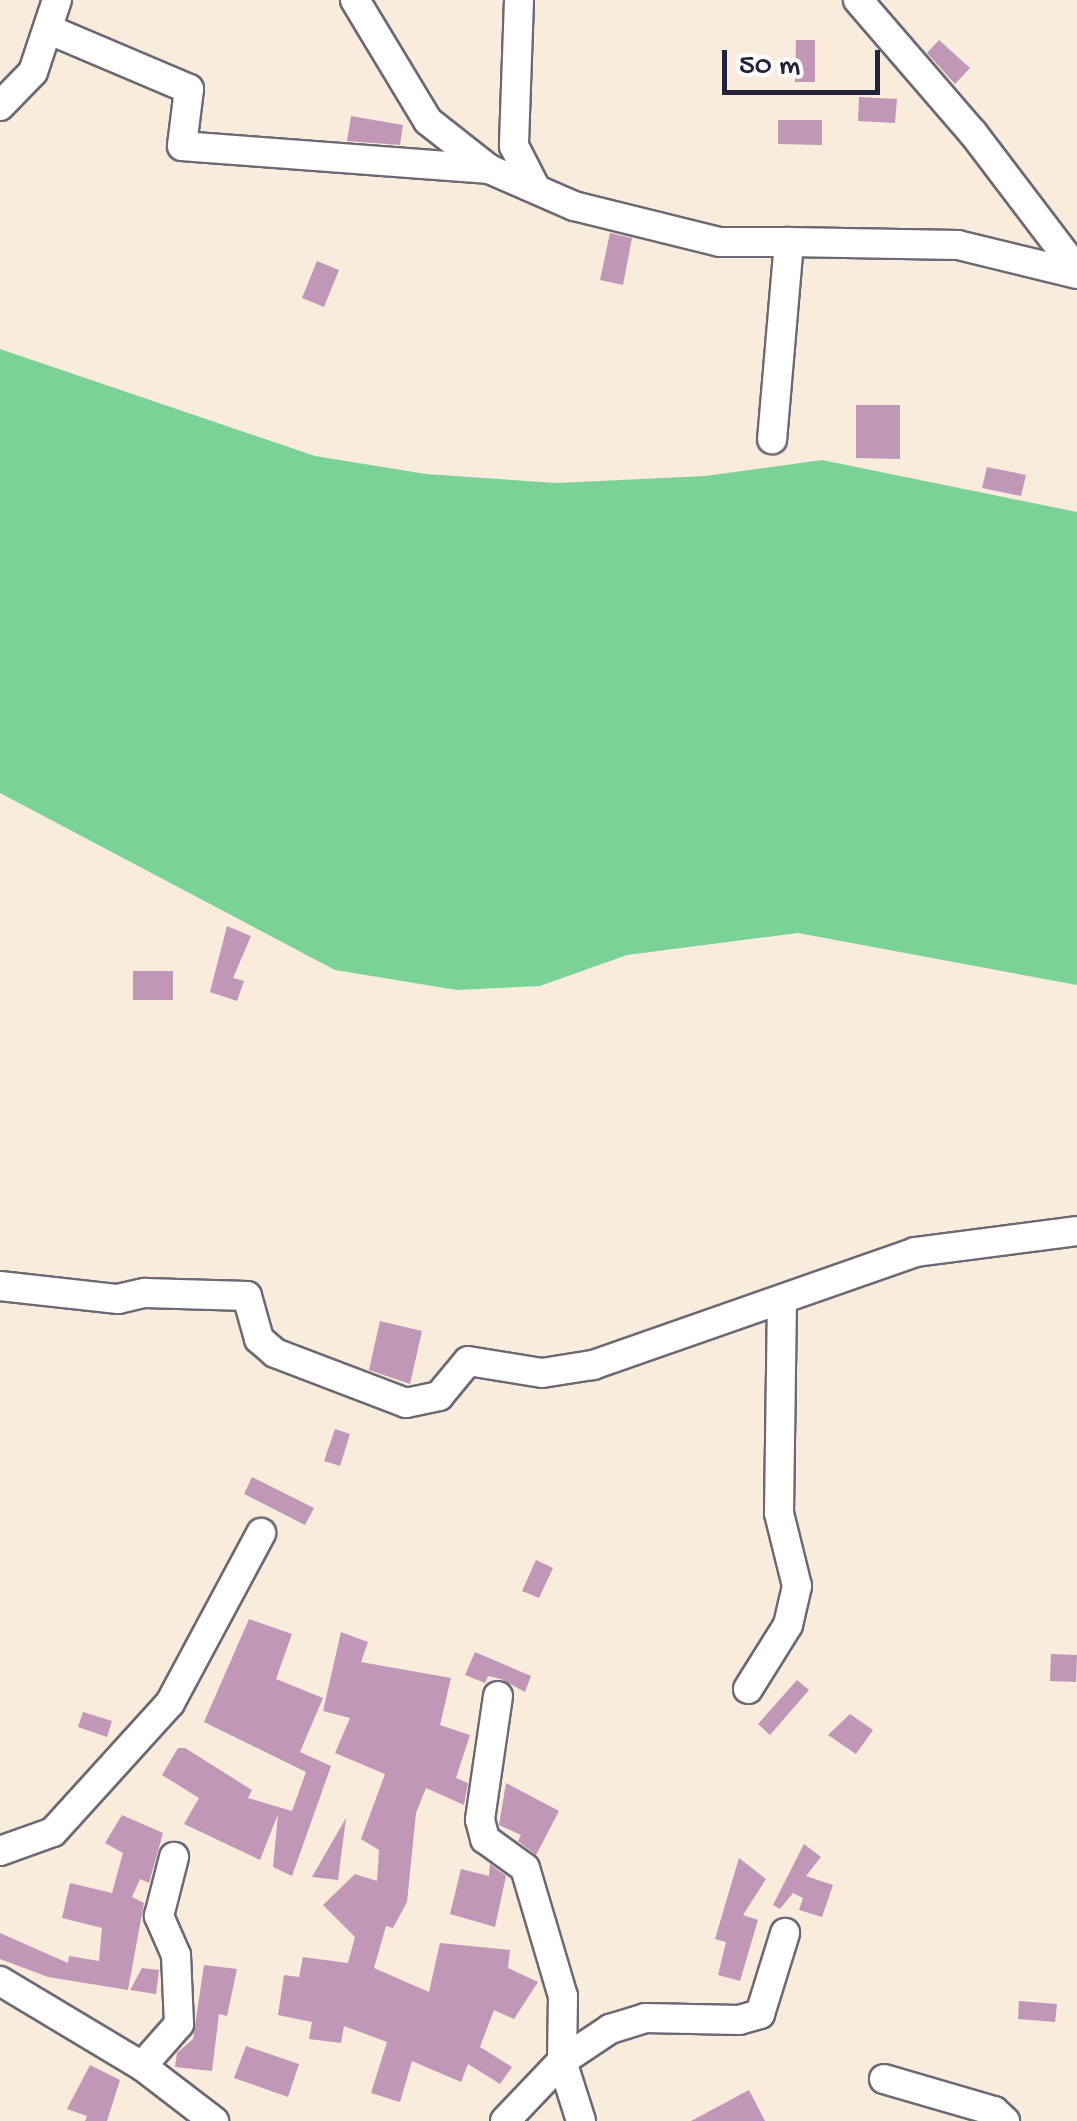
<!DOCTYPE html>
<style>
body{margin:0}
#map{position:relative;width:1077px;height:2121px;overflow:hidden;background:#f9ecdd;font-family:"Gochi Hand",sans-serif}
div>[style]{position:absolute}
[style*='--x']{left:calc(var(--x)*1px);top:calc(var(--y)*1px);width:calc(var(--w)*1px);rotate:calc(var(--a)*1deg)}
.green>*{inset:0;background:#7bd296}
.building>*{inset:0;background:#c097b7}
.roads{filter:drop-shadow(2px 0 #6d6974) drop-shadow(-2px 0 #6d6974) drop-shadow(0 2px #6d6974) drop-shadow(0 -2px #6d6974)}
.minor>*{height:28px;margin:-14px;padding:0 14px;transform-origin:14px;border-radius:14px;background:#fff}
span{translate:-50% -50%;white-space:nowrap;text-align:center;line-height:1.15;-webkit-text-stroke:8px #fff;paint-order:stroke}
.scale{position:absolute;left:722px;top:50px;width:158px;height:45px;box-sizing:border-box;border:5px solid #22223b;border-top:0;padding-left:12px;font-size:30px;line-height:35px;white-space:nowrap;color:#22223b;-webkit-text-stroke:8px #fff;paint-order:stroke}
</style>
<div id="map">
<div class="green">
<i style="clip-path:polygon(0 349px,315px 456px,426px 474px,557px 483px,705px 476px,822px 460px,1077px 512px,1077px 985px,798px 933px,627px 955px,540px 986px,457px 990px,335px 970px,0 793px)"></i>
</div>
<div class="building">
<i style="clip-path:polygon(796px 40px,815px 40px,815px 82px,795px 82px)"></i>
<i style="clip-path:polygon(939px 40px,970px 68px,955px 84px,927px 53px)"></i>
<i style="clip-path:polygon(859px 97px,897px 99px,895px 123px,858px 121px)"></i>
<i style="clip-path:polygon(351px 116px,403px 125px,400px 145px,347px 141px)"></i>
<i style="clip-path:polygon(778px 120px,822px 120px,822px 145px,778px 144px)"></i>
<i style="clip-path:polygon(610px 233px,632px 238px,623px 285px,600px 280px)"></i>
<i style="clip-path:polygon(317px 261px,339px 270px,324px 307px,302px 298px)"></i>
<i style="clip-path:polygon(856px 405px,900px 405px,900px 459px,856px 458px)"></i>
<i style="clip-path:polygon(987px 467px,1026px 475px,1021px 496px,982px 488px)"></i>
<i style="clip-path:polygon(227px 926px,251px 936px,233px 978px,244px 981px,237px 1001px,210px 992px)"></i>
<i style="clip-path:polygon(133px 971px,173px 971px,173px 1000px,133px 1000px)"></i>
<i style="clip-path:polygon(380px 1321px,422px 1331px,410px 1384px,369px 1370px)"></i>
<i style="clip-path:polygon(335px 1429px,350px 1434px,340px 1466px,324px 1461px)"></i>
<i style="clip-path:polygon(252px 1477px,314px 1508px,305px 1525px,244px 1494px)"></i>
<i style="clip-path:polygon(536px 1560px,553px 1568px,539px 1598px,522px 1591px)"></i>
<i style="clip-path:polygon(249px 1619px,292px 1634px,276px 1679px,323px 1698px,300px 1752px,331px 1766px,292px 1876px,273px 1867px,278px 1814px,260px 1860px,184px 1824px,199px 1798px,162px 1775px,178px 1748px,185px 1748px,252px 1790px,248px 1798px,292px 1811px,306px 1772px,204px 1722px)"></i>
<i style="clip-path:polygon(341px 1632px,368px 1642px,361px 1662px,451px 1678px,440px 1725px,470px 1735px,456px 1778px,468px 1783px,464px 1805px,426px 1788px,416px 1813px,407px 1902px,393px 1928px,386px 1926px,374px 1968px,429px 1992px,440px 1943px,510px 1950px,508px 1968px,538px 1982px,514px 2019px,494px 2010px,480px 2047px,512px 2067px,500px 2084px,468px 2064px,461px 2082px,412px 2061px,400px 2102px,371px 2093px,387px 2042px,344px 2026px,341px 2043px,309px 2039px,312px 2022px,278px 2015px,284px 1975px,299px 1977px,303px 1957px,348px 1963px,355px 1937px,323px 1905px,355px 1874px,377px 1881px,379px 1850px,361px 1839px,385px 1774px,335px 1753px,350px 1718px,323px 1711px)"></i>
<i style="clip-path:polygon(475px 1652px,531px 1676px,525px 1692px,501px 1679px,488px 1676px,485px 1683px,465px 1675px)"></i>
<i style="clip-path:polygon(1051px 1654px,1077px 1655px,1076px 1682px,1050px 1681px)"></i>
<i style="clip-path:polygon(797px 1680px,809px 1690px,770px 1735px,758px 1724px)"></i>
<i style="clip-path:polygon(83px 1712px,112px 1721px,107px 1737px,78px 1727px)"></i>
<i style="clip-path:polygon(850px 1714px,873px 1730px,856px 1754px,828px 1735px)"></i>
<i style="clip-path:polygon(506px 1783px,559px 1811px,536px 1855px,518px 1841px,521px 1835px,499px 1825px)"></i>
<i style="clip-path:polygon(122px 1815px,163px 1833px,149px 1883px,140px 1879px,132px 1897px,144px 1903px,128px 1990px,48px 1977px,0 1959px,0 1933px,68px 1963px,69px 1956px,99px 1961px,102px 1928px,62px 1918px,70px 1883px,112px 1893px,123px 1853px,105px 1843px)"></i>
<i style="clip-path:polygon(346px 1818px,338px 1880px,312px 1877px)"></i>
<i style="clip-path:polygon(804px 1844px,821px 1857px,806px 1876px,833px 1885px,822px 1917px,799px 1910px,803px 1898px,793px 1893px,780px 1909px,773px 1905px)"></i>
<i style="clip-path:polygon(739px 1858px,766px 1879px,743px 1915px,758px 1920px,740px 1981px,718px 1975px,726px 1942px,715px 1939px)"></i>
<i style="clip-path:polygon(490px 1864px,506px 1876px,495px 1927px,450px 1914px,461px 1869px,489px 1876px)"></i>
<i style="clip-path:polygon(204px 1965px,237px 1969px,227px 2016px,219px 2014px,212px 2071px,175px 2067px,177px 2053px,193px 2039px)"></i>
<i style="clip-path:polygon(142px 1968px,159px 1970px,156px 1994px,130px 1990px)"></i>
<i style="clip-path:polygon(1019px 2001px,1057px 2004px,1055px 2022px,1018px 2019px)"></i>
<i style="clip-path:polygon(246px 2046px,299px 2064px,288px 2097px,234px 2078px)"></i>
<i style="clip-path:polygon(90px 2065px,120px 2080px,107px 2121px,85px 2121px,87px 2116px,67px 2109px)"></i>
<i style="clip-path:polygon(749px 2090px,765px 2121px,691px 2121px)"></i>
</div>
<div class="roads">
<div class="minor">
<i style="--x:355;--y:0;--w:141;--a:58.9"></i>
<i style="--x:428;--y:121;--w:78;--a:38.2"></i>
<i style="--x:489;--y:169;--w:93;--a:23.5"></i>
<i style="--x:574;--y:206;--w:150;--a:13.9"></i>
<i style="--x:720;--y:242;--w:69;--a:0"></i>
<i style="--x:789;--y:242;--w:198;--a:94.9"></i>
<i style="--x:519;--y:0;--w:146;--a:92"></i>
<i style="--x:514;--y:146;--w:46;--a:62.9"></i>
<i style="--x:858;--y:0;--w:176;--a:49.2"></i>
<i style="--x:973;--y:133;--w:172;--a:52.8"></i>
<i style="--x:50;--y:30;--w:151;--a:23"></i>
<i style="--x:189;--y:89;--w:57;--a:97"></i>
<i style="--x:182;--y:146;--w:308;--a:4.3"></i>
<i style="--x:0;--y:106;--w:47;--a:-45.9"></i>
<i style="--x:33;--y:72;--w:76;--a:-71.6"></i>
<i style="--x:789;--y:242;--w:169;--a:1"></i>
<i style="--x:958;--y:245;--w:122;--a:13.7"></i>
<i style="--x:0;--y:1286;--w:119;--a:6.3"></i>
<i style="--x:118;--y:1299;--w:28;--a:-13"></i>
<i style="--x:145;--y:1293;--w:102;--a:1.7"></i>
<i style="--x:247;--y:1296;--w:45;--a:74.4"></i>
<i style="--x:259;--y:1339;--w:21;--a:41"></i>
<i style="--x:275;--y:1353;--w:140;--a:20.9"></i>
<i style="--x:406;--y:1403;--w:34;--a:-12"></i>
<i style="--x:439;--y:1396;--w:45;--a:-50.4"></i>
<i style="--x:468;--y:1361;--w:75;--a:9.2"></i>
<i style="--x:542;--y:1373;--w:52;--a:-8.9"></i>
<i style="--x:593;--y:1365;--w:341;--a:-19.3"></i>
<i style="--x:915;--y:1252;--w:163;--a:-7.4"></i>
<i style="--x:748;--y:1689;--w:75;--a:-58"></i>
<i style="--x:788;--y:1625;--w:40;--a:-77"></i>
<i style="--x:797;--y:1586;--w:75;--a:-103.9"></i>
<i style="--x:779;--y:1513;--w:212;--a:-89.2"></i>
<i style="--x:498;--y:1696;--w:125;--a:98.3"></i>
<i style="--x:480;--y:1820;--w:20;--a:75"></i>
<i style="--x:485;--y:1839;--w:49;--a:35.9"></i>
<i style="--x:525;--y:1868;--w:134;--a:73.5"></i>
<i style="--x:563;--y:1996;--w:65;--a:90.9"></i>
<i style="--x:562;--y:2061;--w:63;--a:72.4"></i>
<i style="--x:0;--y:1851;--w:56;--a:-19.7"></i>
<i style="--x:53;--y:1832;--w:174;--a:-47.8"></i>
<i style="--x:170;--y:1703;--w:193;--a:-61.8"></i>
<i style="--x:0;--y:1981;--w:165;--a:30.9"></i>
<i style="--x:142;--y:2066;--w:91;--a:37.4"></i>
<i style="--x:142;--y:2066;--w:56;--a:-48.6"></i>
<i style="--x:179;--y:2024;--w:69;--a:-92.5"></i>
<i style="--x:176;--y:1955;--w:43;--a:-113.6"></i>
<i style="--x:159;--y:1916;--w:61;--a:-75.7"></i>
<i style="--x:884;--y:2079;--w:115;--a:16.2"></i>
<i style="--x:994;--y:2111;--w:15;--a:42"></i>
<i style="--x:505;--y:2121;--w:83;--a:-46.5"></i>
<i style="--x:562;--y:2061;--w:58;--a:-33.7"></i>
<i style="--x:610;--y:2029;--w:37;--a:-17"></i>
<i style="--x:645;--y:2018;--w:94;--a:1.2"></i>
<i style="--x:739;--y:2020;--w:22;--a:-16"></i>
<i style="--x:760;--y:2014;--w:85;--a:-72.8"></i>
</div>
</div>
<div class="scale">50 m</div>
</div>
